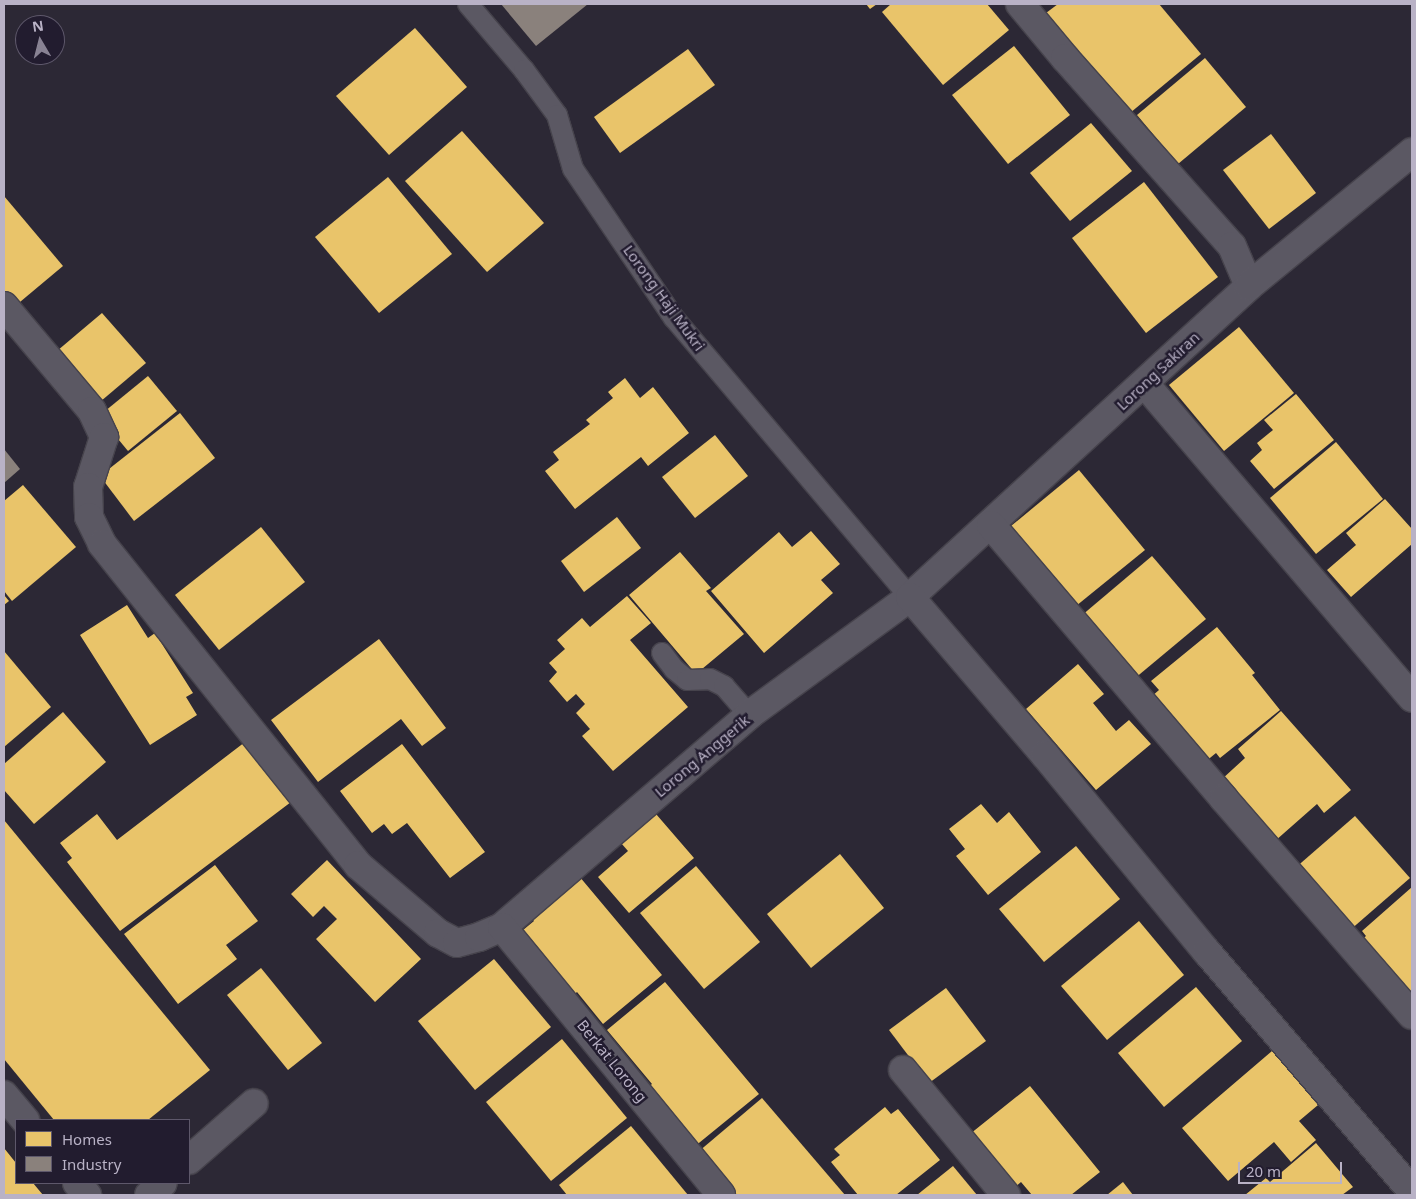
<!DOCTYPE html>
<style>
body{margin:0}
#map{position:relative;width:1416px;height:1199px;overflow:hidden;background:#2c2835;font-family:"Noto Sans",sans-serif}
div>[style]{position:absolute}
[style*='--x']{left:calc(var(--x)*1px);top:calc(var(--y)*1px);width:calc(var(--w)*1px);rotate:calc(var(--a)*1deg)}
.homes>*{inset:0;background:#e9c46a}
.industry>*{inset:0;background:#8a817c}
.roads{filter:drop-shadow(1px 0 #46434c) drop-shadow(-1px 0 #46434c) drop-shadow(0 1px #46434c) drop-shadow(0 -1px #46434c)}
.service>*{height:20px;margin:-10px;padding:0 10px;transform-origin:10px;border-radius:10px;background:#5b5863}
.minor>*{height:28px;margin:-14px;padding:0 14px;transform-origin:14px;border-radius:14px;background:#5b5863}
span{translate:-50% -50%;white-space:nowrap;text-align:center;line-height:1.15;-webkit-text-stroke:5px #221c2f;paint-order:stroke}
.street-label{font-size:15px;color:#b9b2c6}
.frame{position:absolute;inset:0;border:5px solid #b9b2c6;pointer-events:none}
.legend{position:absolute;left:15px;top:1119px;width:175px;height:65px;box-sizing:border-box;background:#221c2f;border:1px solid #5e586b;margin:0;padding:6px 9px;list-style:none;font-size:15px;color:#b9b2c6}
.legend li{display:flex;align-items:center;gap:10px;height:25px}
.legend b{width:25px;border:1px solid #5e586b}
.north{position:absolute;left:15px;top:15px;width:50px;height:50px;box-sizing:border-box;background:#221c2f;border:1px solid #5e586b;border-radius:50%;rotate:352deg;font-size:14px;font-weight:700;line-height:20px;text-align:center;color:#b9b2c6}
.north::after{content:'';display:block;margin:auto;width:18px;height:22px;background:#888293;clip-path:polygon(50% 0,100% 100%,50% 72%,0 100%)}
.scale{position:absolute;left:1238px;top:1162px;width:104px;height:22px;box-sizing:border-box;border:2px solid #b9b2c6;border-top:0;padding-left:6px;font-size:15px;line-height:18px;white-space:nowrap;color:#b9b2c6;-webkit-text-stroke:4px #221c2f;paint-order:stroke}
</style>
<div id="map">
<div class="homes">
<i style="clip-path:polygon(866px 4px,877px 4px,870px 9px)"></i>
<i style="clip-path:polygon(891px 4px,987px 4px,1009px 30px,943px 85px,882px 12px)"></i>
<i style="clip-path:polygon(1058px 4px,1159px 4px,1201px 54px,1130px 113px,1046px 13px)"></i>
<i style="clip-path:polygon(415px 28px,467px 87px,389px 155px,336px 96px)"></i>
<i style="clip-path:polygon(1014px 46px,1070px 115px,1008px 164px,952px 95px)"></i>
<i style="clip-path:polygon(688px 49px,715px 85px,620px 153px,594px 117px)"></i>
<i style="clip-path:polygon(1205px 58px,1246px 107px,1178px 164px,1137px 115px)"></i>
<i style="clip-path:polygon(1091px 123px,1132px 171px,1070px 221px,1030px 173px)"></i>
<i style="clip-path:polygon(462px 131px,544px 223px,487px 272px,405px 181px)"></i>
<i style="clip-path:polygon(1271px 134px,1316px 193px,1269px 229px,1223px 170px)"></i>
<i style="clip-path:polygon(388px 177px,452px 254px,379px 313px,315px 237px)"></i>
<i style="clip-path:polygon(1144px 182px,1218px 277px,1146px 333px,1072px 238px)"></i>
<i style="clip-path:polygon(4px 196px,63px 266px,14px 307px,4px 295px)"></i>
<i style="clip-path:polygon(102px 313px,146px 363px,94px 407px,51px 356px)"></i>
<i style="clip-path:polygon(1239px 327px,1294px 393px,1224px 451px,1169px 385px)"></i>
<i style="clip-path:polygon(148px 376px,177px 411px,128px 451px,99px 416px)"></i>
<i style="clip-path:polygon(625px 378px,640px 398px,653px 387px,689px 433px,648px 466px,641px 457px,575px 509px,545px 471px,559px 460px,553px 452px,590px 424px,586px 420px,613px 398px,608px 392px)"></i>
<i style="clip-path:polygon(1296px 394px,1334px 440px,1274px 489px,1250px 461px,1262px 450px,1257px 443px,1273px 430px,1264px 420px)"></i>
<i style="clip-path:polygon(180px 413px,215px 458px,134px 521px,100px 476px)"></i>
<i style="clip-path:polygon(715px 435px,748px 476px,695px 518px,662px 477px)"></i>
<i style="clip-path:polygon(1336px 442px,1383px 499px,1316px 554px,1270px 498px)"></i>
<i style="clip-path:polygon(1079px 470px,1145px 550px,1076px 606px,1011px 526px)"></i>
<i style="clip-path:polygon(23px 485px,76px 547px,12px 601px,4px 591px,4px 501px)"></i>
<i style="clip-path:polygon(1385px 499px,1412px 529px,1412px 544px,1351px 597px,1327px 570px,1356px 545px,1346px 533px)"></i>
<i style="clip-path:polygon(617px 517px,641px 548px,584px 592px,561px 561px)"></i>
<i style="clip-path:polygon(261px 527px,305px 582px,219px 650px,175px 595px)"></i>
<i style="clip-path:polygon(811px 531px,840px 564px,821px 580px,833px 593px,764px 653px,711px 591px,779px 532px,792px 547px)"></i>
<i style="clip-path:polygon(680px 552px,711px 588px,706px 591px,744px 634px,696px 674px,629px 595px)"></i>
<i style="clip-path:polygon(1152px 556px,1206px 619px,1134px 679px,1081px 616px)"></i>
<i style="clip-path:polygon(4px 595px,9px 601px,4px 605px)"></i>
<i style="clip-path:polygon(627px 596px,651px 623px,630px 640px,688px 707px,613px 771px,582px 736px,590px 729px,576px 713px,585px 704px,576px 694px,567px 702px,549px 681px,557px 672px,549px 663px,565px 649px,557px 640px,582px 618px,590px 627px)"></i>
<i style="clip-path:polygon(127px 605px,148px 638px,155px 633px,193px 693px,186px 697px,197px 715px,150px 745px,80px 635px)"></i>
<i style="clip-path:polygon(1217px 627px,1255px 673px,1252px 675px,1280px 710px,1220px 758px,1216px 753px,1205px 762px,1151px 697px,1159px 690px,1151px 681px)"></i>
<i style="clip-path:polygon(379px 639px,446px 728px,422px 746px,401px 719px,318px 782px,271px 720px)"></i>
<i style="clip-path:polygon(4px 651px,51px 707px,4px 747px)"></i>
<i style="clip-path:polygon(1078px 664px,1104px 694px,1093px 703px,1116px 731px,1129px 720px,1151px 744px,1096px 790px,1026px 709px)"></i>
<i style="clip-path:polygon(1281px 711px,1351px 790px,1324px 813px,1317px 804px,1275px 841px,1221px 780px,1245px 758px,1238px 749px)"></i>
<i style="clip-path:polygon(63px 712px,106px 762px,34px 824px,4px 790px,4px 764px)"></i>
<i style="clip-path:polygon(245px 742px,291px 802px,120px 931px,67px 862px,72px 858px,60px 843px,97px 814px,117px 840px)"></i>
<i style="clip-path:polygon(402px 744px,485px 852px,450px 878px,407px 823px,392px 834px,384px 824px,372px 833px,340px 791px)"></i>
<i style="clip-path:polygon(981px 804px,997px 823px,1009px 812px,1041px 852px,988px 895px,956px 856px,965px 849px,949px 829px)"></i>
<i style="clip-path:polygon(656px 814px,694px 858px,629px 913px,598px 877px,628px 851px,621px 843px)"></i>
<i style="clip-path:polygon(1355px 816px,1410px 878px,1349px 931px,1294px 869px)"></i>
<i style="clip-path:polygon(4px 820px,210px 1070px,148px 1120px,54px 1120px,4px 1059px)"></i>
<i style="clip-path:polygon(1076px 846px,1120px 899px,1044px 962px,999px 909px)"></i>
<i style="clip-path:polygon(840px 854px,884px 908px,811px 968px,767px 914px)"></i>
<i style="clip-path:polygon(327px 860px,421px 959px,375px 1002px,316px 939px,337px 919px,324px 906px,313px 917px,291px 894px)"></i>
<i style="clip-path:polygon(215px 865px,258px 921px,226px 945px,237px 959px,178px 1004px,124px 934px)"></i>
<i style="clip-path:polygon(696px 866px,760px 942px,704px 989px,640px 913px)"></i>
<i style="clip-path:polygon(579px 876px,662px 975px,603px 1024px,577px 992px,570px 998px,517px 935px,534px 921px,530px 916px)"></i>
<i style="clip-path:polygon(1412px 887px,1412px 1000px,1356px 945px,1366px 936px,1362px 931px)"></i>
<i style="clip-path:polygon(1139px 921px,1184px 975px,1107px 1040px,1061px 986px)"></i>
<i style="clip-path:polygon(494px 959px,551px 1027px,475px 1090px,418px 1021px)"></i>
<i style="clip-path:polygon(261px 968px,322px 1043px,288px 1070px,227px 995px)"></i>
<i style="clip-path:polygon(665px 982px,759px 1094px,694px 1147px,646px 1089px,652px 1084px,607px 1030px)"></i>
<i style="clip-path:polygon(1196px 987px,1242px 1041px,1164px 1107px,1118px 1053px)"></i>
<i style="clip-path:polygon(946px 988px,986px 1041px,929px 1083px,889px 1030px)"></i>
<i style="clip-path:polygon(562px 1039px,627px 1118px,551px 1181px,486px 1102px)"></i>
<i style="clip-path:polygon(1272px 1051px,1318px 1105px,1299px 1121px,1316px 1140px,1291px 1162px,1274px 1142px,1228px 1181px,1182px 1128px)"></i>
<i style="clip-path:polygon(1030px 1086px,1100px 1172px,1071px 1195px,1032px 1195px,1021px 1182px,1009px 1192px,965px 1138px)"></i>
<i style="clip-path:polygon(762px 1098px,845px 1195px,734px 1195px,698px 1152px)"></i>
<i style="clip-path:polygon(885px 1107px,891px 1114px,898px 1109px,940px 1160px,896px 1195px,858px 1195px,831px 1162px,840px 1155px,834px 1149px)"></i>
<i style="clip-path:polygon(631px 1126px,688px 1195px,567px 1195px,559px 1185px)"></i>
<i style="clip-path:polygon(1316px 1143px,1353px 1187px,1342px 1195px,1245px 1195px,1266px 1178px,1270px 1182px)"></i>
<i style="clip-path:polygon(4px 1148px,16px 1163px,16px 1183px,33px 1183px,43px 1195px,4px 1195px)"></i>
<i style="clip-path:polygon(953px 1166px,977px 1195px,917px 1195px)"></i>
<i style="clip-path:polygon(1123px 1182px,1133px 1195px,1107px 1195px)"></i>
</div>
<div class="industry">
<i style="clip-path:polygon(501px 4px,588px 4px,536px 46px)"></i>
<i style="clip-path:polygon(4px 449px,20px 469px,4px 483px)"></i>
</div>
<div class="roads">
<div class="service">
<i style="--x:468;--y:4;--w:87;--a:49.7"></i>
<i style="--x:524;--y:70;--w:56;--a:53.7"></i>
<i style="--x:557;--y:115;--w:56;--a:73.5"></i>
<i style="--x:573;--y:169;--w:180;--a:55.9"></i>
<i style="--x:674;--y:318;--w:365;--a:49.8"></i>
<i style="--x:662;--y:653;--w:20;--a:53"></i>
<i style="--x:674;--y:669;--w:17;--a:40"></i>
<i style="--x:687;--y:680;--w:23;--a:-2"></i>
<i style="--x:710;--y:679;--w:16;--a:27"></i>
<i style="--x:724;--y:686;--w:38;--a:49"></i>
</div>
<div class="minor">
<i style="--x:1020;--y:4;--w:70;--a:50.2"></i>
<i style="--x:1065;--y:58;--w:251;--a:48.4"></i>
<i style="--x:1232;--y:246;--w:43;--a:67"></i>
<i style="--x:4;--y:306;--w:137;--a:50"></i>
<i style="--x:92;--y:411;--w:29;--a:65"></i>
<i style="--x:104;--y:437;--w:52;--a:107.7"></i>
<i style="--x:88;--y:487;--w:30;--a:88"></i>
<i style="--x:89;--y:517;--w:30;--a:64"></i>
<i style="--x:102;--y:544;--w:411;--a:51.4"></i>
<i style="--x:358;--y:865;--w:105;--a:40.4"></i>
<i style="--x:438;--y:933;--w:21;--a:28"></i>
<i style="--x:457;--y:943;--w:23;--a:-15"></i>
<i style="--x:479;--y:937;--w:25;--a:-23"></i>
<i style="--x:502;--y:927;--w:326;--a:-40.6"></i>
<i style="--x:749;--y:715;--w:200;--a:-36.2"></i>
<i style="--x:910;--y:597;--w:460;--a:-42.5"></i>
<i style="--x:1249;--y:286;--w:211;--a:-39.4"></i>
<i style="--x:1145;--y:384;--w:412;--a:49.6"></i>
<i style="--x:991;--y:525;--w:360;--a:49.6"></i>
<i style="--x:1224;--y:799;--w:286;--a:49"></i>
<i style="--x:910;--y:597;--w:208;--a:49.5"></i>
<i style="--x:1045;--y:755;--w:255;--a:50.6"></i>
<i style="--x:1207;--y:952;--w:315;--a:49.4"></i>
<i style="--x:502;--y:927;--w:346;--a:50.7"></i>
<i style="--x:903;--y:1070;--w:162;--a:50.5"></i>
<i style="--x:4;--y:1095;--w:33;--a:50"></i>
<i style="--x:189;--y:1160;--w:86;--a:-41.2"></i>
<i style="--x:77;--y:1183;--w:16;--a:50"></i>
<i style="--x:149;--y:1195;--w:18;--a:-41"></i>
</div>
</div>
<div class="street-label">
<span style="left:664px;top:298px;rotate:54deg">Lorong Haji Mukri</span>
<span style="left:1158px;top:371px;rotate:-43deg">Lorong Sakiran</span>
<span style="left:702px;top:756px;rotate:-40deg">Lorong Anggerik</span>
<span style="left:612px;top:1061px;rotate:51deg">Berkat Lorong</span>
</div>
<div class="frame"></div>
<ul class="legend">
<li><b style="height:14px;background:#e9c46a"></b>Homes</li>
<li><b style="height:14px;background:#8a817c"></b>Industry</li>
</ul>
<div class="north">N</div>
<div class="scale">20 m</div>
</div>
